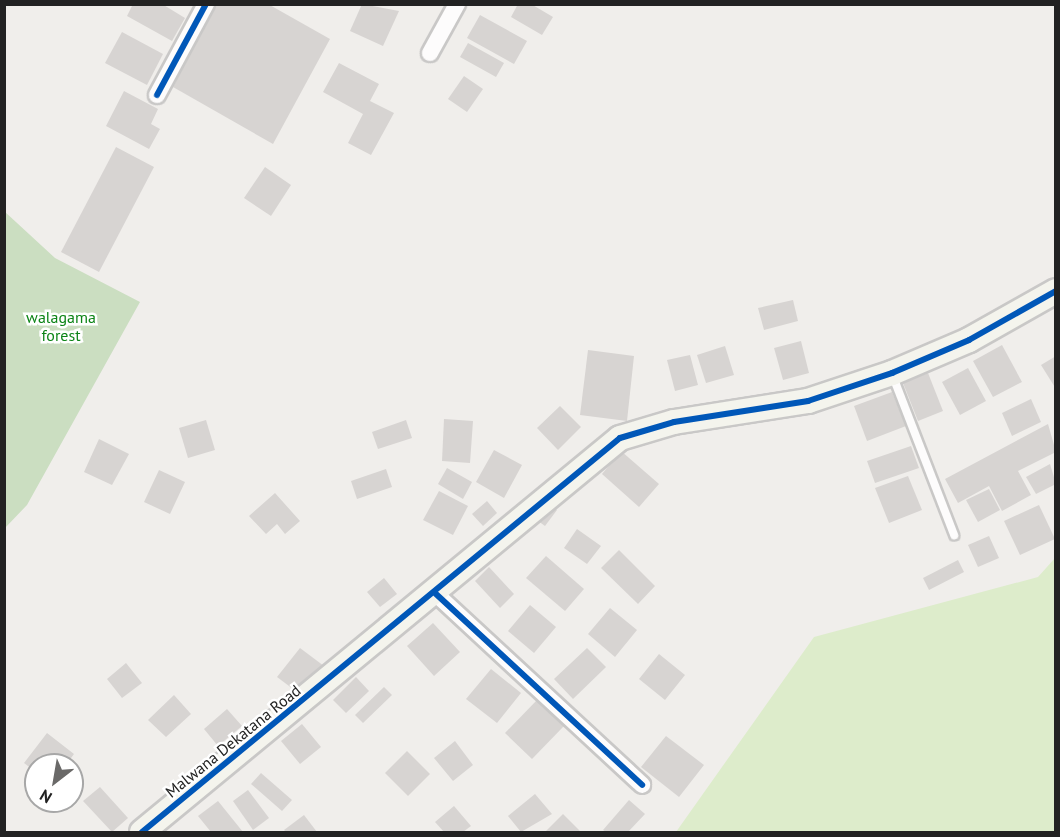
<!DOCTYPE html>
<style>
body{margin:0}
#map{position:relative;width:1060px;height:837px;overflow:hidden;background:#f0eeeb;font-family:"PT Sans",sans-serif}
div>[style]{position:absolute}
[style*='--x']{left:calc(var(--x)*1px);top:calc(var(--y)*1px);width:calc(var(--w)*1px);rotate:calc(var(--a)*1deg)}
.grass>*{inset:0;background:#ddeccb}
.forest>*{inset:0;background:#cbdec1}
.building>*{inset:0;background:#d7d4d2}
.roads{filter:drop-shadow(2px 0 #c9c8c7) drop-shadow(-2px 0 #c9c8c7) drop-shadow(0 2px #c9c8c7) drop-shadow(0 -2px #c9c8c7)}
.lane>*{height:8px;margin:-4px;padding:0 4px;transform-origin:4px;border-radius:4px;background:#fdfcfc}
.street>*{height:16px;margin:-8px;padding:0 8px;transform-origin:8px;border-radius:8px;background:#fdfcfc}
.secondary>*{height:24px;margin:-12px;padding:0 12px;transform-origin:12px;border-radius:12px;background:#f4f4ed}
.cycleway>*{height:6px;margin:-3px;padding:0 3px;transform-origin:3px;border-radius:3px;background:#0057b8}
span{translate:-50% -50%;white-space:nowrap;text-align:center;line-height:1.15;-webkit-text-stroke:5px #fff;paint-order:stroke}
.park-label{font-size:16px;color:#0c8416}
.street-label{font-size:16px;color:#222}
.frame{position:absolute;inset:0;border:6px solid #222;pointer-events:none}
.north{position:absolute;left:24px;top:753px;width:60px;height:60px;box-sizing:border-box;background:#fff;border:2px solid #a7a7a7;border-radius:50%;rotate:211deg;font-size:16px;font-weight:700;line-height:24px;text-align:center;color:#222}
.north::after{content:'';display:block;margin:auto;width:21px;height:27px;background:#6a6968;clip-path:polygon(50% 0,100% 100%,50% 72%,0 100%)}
</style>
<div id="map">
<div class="grass">
<i style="clip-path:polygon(1055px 558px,1055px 832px,676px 832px,814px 637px,1038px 577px)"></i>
</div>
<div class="forest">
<i style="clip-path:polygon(4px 211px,55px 258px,140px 302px,27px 505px,5px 528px)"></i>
</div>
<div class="building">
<i style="clip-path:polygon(133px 4px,162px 4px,185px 18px,172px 41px,127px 16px)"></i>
<i style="clip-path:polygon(216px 4px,268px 4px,330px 39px,273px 144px,173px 87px)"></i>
<i style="clip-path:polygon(362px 4px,399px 11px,383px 46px,350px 31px)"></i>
<i style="clip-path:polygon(518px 4px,531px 4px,553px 17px,542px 35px,511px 17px)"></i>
<i style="clip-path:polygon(480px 15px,527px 41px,514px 64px,467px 38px)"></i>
<i style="clip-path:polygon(122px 32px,163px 54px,147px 85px,105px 63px)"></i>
<i style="clip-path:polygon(468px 43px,504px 63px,496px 77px,460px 57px)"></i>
<i style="clip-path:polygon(339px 63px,379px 84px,370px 101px,394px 113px,371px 155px,348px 143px,363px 114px,323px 92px)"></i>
<i style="clip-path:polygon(464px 76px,483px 89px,467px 112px,448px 99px)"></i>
<i style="clip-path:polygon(124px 91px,158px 109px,151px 124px,160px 129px,149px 149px,106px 126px)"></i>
<i style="clip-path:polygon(116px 147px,154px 167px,99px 272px,61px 252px)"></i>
<i style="clip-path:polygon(265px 167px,291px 185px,271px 216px,244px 198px)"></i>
<i style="clip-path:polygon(793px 300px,798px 321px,764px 330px,758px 308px)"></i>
<i style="clip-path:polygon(801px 341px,809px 373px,783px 380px,774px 348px)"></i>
<i style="clip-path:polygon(1002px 345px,1022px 382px,993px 397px,973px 361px)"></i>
<i style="clip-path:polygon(725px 346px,734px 375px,706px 383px,697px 355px)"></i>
<i style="clip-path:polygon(588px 350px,634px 356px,627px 421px,580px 415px)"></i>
<i style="clip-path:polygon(690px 355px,698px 385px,675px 391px,667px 360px)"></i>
<i style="clip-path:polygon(1056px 356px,1056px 389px,1041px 365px)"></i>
<i style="clip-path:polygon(968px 368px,986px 401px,960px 415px,942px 382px)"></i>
<i style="clip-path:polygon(928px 373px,943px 411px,918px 421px,903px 383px)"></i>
<i style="clip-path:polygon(892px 392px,906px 426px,867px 441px,854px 406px)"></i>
<i style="clip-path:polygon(1031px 399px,1041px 422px,1012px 436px,1002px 413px)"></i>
<i style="clip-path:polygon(560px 406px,581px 427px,558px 450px,537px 428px)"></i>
<i style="clip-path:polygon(444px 419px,473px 421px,470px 463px,442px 461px)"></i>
<i style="clip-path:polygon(206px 420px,215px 450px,188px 458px,179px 428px)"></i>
<i style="clip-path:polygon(406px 420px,412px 438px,378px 449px,372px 432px)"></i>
<i style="clip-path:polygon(1048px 424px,1056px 452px,1018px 471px,1031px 495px,1002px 511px,989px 486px,958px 503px,945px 479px)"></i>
<i style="clip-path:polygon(99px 439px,129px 454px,112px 485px,84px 472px)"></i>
<i style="clip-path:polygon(911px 446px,919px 468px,875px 483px,867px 461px)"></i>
<i style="clip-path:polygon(494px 450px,522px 465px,504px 498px,476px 482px)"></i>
<i style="clip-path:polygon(621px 451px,659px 484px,639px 507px,602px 474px)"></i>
<i style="clip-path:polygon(1050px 464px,1056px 484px,1036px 494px,1026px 477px)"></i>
<i style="clip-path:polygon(447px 468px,472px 482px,463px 499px,438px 484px)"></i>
<i style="clip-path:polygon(386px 469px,392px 487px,357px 499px,351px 481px)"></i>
<i style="clip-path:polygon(159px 470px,185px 482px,170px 514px,144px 502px)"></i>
<i style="clip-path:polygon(908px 476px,922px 510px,889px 523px,875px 488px)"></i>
<i style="clip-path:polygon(989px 489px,1000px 510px,978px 522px,966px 500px)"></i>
<i style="clip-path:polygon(439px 491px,468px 506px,453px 535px,423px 520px)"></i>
<i style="clip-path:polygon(275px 493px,300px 521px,285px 534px,277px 524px,266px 534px,249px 516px)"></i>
<i style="clip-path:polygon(487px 501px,497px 513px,483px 526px,472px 514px)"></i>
<i style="clip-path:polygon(547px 501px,557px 510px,545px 526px,534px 518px)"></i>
<i style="clip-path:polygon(1039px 505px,1055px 539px,1020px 555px,1004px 521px)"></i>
<i style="clip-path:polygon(577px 529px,601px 546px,587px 564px,564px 548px)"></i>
<i style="clip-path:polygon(989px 536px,999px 558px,978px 567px,968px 545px)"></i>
<i style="clip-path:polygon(619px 550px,655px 586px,638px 604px,601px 568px)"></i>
<i style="clip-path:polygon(546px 556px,584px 589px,565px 611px,526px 578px)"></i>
<i style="clip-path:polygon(958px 560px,964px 572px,929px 590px,923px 578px)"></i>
<i style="clip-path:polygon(489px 567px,514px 594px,500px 608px,475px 581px)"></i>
<i style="clip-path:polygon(384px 578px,397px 594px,380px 607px,367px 592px)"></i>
<i style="clip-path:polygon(530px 605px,556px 627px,534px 653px,508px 631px)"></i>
<i style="clip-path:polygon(610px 608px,637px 630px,615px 657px,588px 634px)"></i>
<i style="clip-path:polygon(433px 623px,460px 652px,434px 676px,407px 646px)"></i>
<i style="clip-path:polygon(300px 648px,328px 669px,305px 698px,277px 677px)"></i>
<i style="clip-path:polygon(587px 648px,606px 667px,573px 699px,554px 679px)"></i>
<i style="clip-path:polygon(659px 654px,685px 675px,665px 700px,639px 679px)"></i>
<i style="clip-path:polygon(126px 663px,142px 683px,122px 698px,107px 679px)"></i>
<i style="clip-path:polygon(491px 669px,521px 693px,497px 723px,466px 699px)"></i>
<i style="clip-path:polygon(356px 677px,369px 691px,346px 713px,333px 700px)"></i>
<i style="clip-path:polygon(384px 687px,392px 695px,363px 723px,355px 715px)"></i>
<i style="clip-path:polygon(174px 695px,191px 714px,166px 737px,148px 720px)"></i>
<i style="clip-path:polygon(537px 700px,564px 726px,532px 759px,505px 733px)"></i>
<i style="clip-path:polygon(227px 709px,242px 726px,218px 746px,204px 729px)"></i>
<i style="clip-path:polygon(302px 724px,321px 747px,300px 764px,281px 741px)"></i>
<i style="clip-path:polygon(47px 733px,74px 754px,66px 765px,36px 765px,36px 772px,24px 763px)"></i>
<i style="clip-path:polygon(666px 736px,704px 765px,679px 797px,641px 767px)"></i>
<i style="clip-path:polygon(455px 741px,473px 765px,453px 781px,434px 758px)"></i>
<i style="clip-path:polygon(407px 751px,430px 774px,408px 796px,385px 773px)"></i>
<i style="clip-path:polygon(261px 773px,292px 800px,282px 811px,251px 784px)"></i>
<i style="clip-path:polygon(100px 787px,128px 818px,112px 832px,83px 801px)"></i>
<i style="clip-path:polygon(248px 790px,269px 818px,253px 830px,233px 801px)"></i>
<i style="clip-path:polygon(535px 794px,552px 814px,521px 832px,508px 816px)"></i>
<i style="clip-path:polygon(629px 800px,645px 814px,628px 832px,606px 832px,603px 830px)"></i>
<i style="clip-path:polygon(218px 801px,243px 832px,211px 832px,198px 816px)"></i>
<i style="clip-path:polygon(454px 806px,471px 826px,463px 832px,444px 832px,435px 822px)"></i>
<i style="clip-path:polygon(563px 814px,581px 832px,546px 831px)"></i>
<i style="clip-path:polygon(304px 815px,317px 832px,286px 832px,284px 830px)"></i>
</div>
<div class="roads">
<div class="lane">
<i style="--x:892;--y:374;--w:173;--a:68.9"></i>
</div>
<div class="street">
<i style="--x:430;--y:53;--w:56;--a:-61.1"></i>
<i style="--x:157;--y:95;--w:103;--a:-61.7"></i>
<i style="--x:436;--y:594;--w:281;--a:42.8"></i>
</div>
<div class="secondary">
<i style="--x:142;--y:832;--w:619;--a:-39.5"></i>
<i style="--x:620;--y:438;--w:56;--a:-16.5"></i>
<i style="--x:674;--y:422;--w:136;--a:-8.9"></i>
<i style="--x:808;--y:401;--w:89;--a:-18.4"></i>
<i style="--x:892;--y:373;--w:84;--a:-23.2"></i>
<i style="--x:969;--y:340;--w:100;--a:-29.4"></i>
</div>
</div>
<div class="cycleway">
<i style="--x:157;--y:95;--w:103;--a:-61.7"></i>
<i style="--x:436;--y:594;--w:281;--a:42.8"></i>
<i style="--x:142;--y:832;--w:619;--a:-39.5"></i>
<i style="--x:620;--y:438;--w:56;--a:-16.5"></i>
<i style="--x:674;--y:422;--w:136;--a:-8.9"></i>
<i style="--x:808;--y:401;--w:89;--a:-18.4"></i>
<i style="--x:892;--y:373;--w:84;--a:-23.2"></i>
<i style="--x:969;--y:340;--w:100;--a:-29.4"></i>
</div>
<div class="park-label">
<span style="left:61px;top:326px">walagama<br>forest</span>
</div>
<div class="street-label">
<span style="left:233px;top:741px;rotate:-39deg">Malwana Dekatana Road</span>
</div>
<div class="frame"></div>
<div class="north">N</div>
</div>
